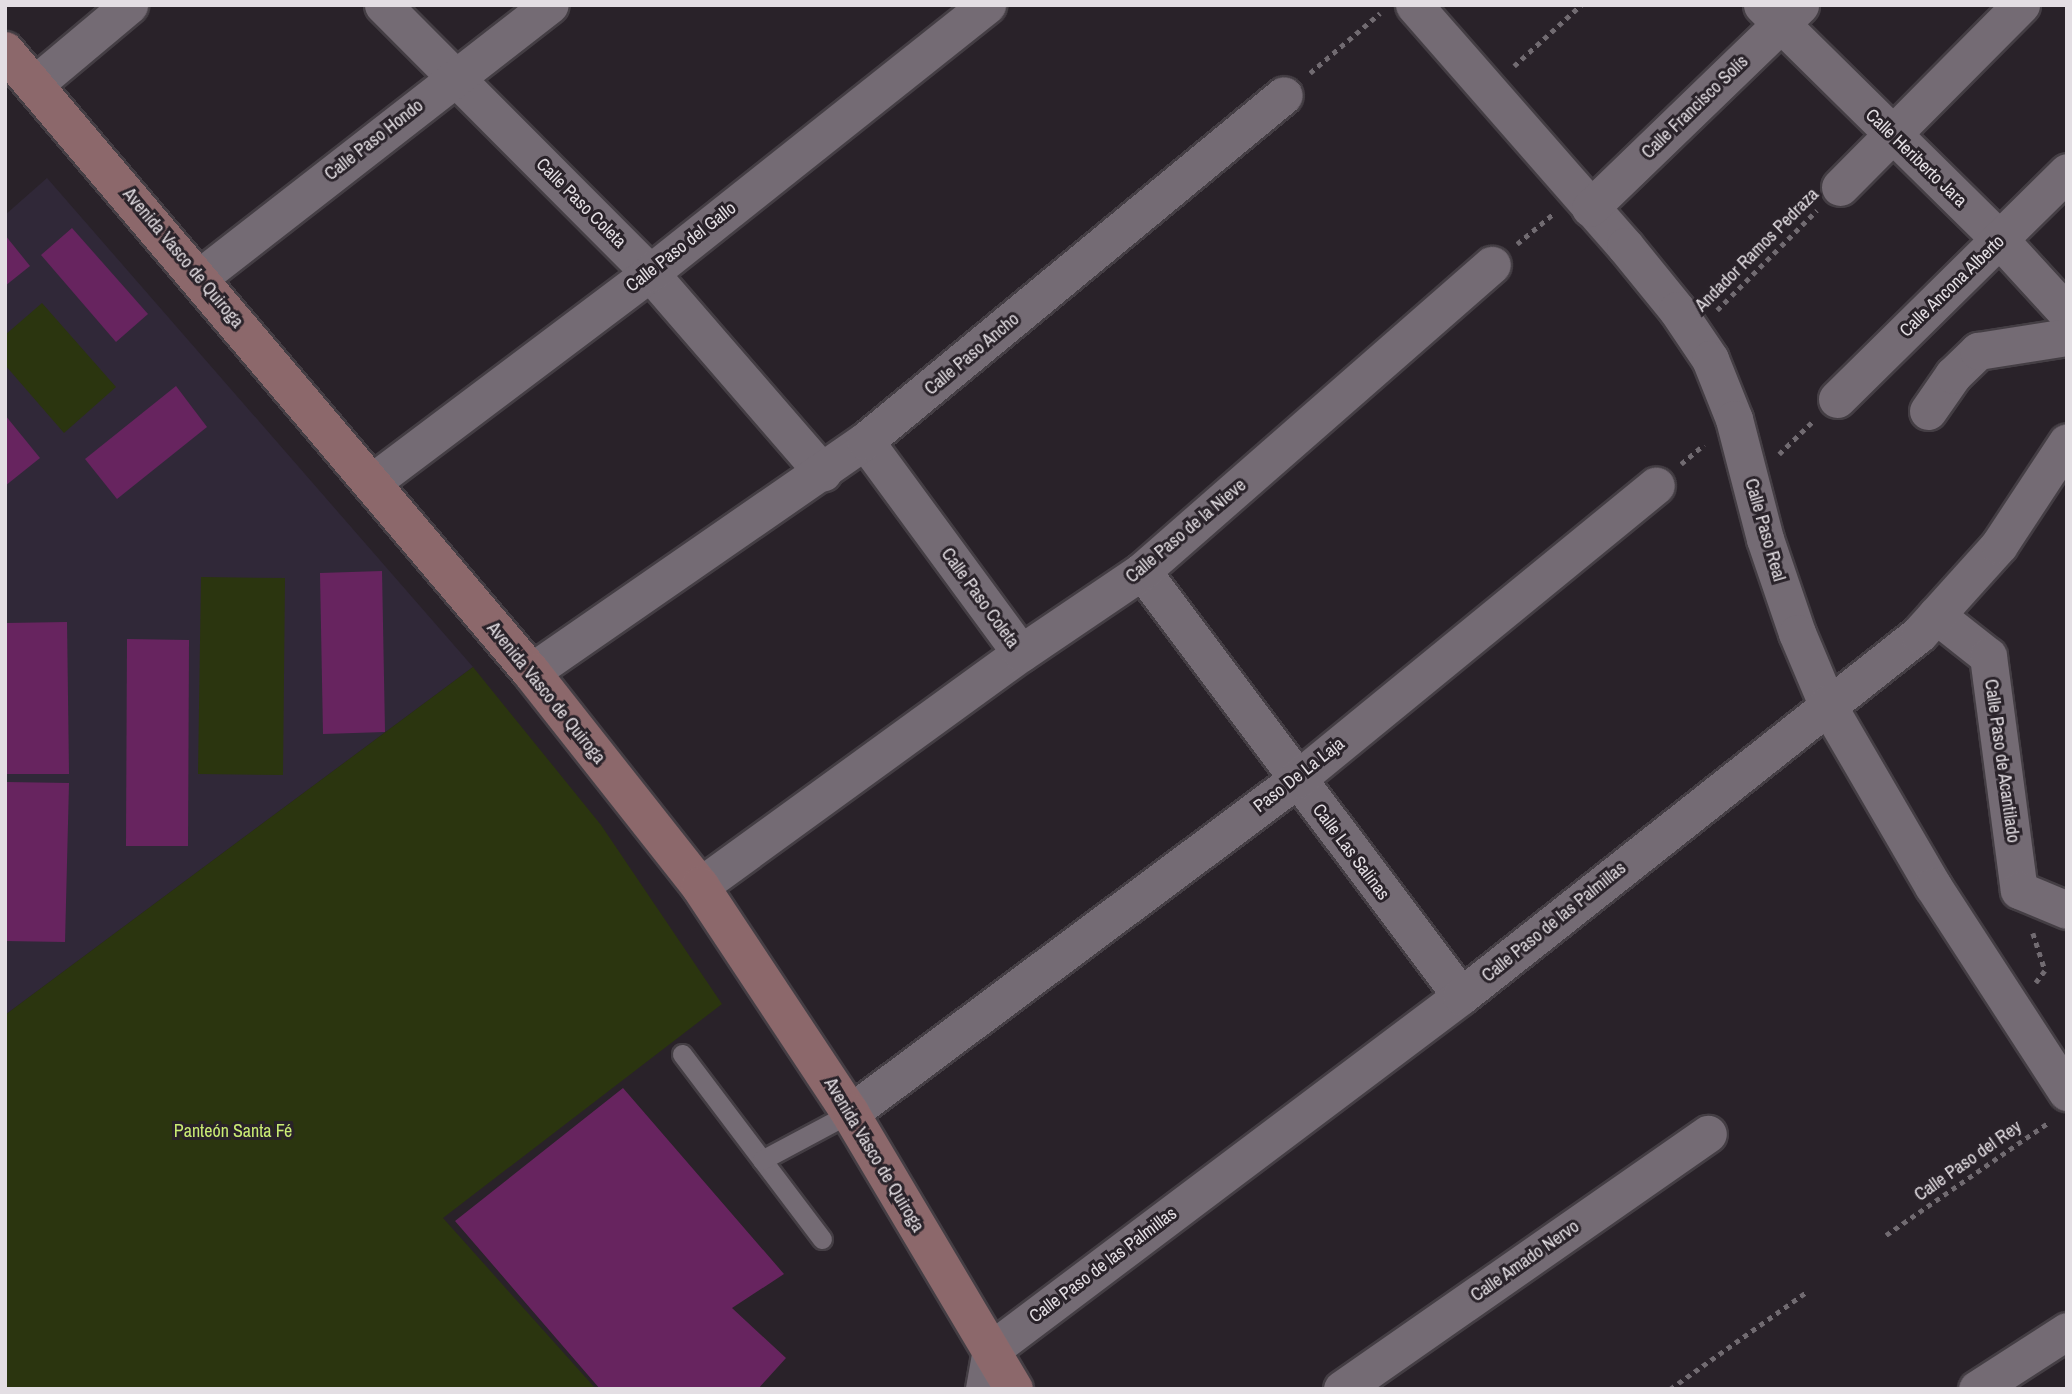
<!DOCTYPE html>
<meta charset="utf-8">
<style>
body{margin:0}
#map{position:relative;width:2072px;height:1394px;overflow:hidden;background:#292229;font-family:"Archivo Narrow",sans-serif}
div>[style]{position:absolute}
[style*='--x']{left:calc(var(--x)*1px);top:calc(var(--y)*1px);width:calc(var(--w)*1px);rotate:calc(var(--a)*1deg)}
.education>*{inset:0;background:#302838}
.green>*{inset:0;background:#2b350f}
.building>*{inset:0;background:#67245f}
.path>*{height:4.5px;margin-top:-2.25px;transform-origin:0;background:repeating-linear-gradient(90deg,#716b71 0 5px,transparent 0 10px)}
.roads{filter:drop-shadow(2px 0 #443e44) drop-shadow(-2px 0 #443e44) drop-shadow(0 2px #443e44) drop-shadow(0 -2px #443e44)}
.service>*{height:19px;margin:-9.5px;padding:0 9.5px;transform-origin:9.5px;border-radius:9.5px;background:#746b74}
.minor>*{height:37px;margin:-18.5px;padding:0 18.5px;transform-origin:18.5px;border-radius:18.5px;background:#746b74}
.secondary>*{height:38px;margin:-19px;padding:0 19px;transform-origin:19px;border-radius:19px;background:#8c686b}
span{translate:-50% -50%;white-space:nowrap;text-align:center;line-height:1.15;-webkit-text-stroke:6px #292229;paint-order:stroke}
.street-label{font-size:18px;color:#e3dee3}
.park-label{font-size:18px;color:#caec74}
.frame{position:absolute;inset:0;border:7px solid #e3dee3;pointer-events:none}
</style>
<div id="map">
<div class="education">
<i style="clip-path:polygon(47px 178px,473px 667px,5px 1015px,5px 215px)"></i>
</div>
<div class="green">
<i style="clip-path:polygon(42px 303px,116px 387px,64px 433px,5px 365px,5px 335px)"></i>
<i style="clip-path:polygon(201px 577px,285px 578px,283px 775px,198px 774px)"></i>
<i style="clip-path:polygon(473px 667px,601px 825px,722px 1004px,443px 1218px,596px 1389px,5px 1389px,5px 1015px)"></i>
</div>
<div class="building">
<i style="clip-path:polygon(72px 228px,148px 314px,116px 342px,41px 255px)"></i>
<i style="clip-path:polygon(5px 235px,30px 266px,5px 286px)"></i>
<i style="clip-path:polygon(176px 386px,207px 427px,117px 499px,85px 459px)"></i>
<i style="clip-path:polygon(5px 415px,40px 458px,5px 486px)"></i>
<i style="clip-path:polygon(382px 571px,385px 732px,323px 734px,320px 573px)"></i>
<i style="clip-path:polygon(67px 622px,69px 774px,7px 774px,6px 623px)"></i>
<i style="clip-path:polygon(127px 639px,189px 640px,188px 846px,126px 846px)"></i>
<i style="clip-path:polygon(7px 782px,69px 783px,65px 942px,5px 941px)"></i>
<i style="clip-path:polygon(623px 1088px,784px 1274px,732px 1308px,786px 1358px,758px 1389px,600px 1389px,455px 1221px)"></i>
</div>
<div class="path">
<i style="--x:1514;--y:66;--w:91;--a:-42.3"></i>
<i style="--x:1310;--y:73;--w:92;--a:-40.6"></i>
<i style="--x:1517;--y:244;--w:47;--a:-39.8"></i>
<i style="--x:1717;--y:310;--w:141;--a:-45"></i>
<i style="--x:1779;--y:454;--w:47;--a:-44.1"></i>
<i style="--x:1681;--y:464;--w:30;--a:-40"></i>
<i style="--x:2033;--y:933;--w:40;--a:72"></i>
<i style="--x:2045;--y:971;--w:15;--a:127"></i>
<i style="--x:1886;--y:1235;--w:198;--a:-34.7"></i>
<i style="--x:1670;--y:1389;--w:169;--a:-35.4"></i>
</div>
<div class="roads">
<div class="service">
<i style="--x:682;--y:1054;--w:232;--a:52.9"></i>
<i style="--x:762;--y:1160;--w:100;--a:-28.1"></i>
</div>
<div class="minor">
<i style="--x:383;--y:5;--w:378;--a:45.1"></i>
<i style="--x:650;--y:273;--w:264;--a:49.1"></i>
<i style="--x:1414;--y:5;--w:320;--a:48.8"></i>
<i style="--x:1625;--y:246;--w:82;--a:50.9"></i>
<i style="--x:1677;--y:310;--w:59;--a:56"></i>
<i style="--x:1710;--y:359;--w:65;--a:68.2"></i>
<i style="--x:1734;--y:419;--w:124;--a:75.5"></i>
<i style="--x:1765;--y:539;--w:99;--a:71.2"></i>
<i style="--x:1797;--y:633;--w:77;--a:67.1"></i>
<i style="--x:1827;--y:704;--w:211;--a:59.8"></i>
<i style="--x:1933;--y:886;--w:246;--a:57"></i>
<i style="--x:1762;--y:5;--w:334;--a:44.6"></i>
<i style="--x:2000;--y:240;--w:99;--a:47.5"></i>
<i style="--x:35;--y:84;--w:123;--a:-40"></i>
<i style="--x:1840;--y:187;--w:257;--a:-45.2"></i>
<i style="--x:1590;--y:208;--w:292;--a:-44"></i>
<i style="--x:200;--y:277;--w:443;--a:-37.9"></i>
<i style="--x:1837;--y:399;--w:323;--a:-44.6"></i>
<i style="--x:1928;--y:411;--w:44;--a:-55.2"></i>
<i style="--x:1953;--y:375;--w:35;--a:-44"></i>
<i style="--x:1978;--y:351;--w:90;--a:-8.9"></i>
<i style="--x:865;--y:441;--w:263;--a:53.7"></i>
<i style="--x:371;--y:483;--w:349;--a:-37"></i>
<i style="--x:650;--y:273;--w:431;--a:-38.5"></i>
<i style="--x:1142;--y:571;--w:531;--a:53.11"></i>
<i style="--x:1936;--y:615;--w:66;--a:38.3"></i>
<i style="--x:1988;--y:656;--w:236;--a:82.5"></i>
<i style="--x:2019;--y:890;--w:52;--a:22.6"></i>
<i style="--x:531;--y:672;--w:406;--a:-34.7"></i>
<i style="--x:865;--y:441;--w:543;--a:-39.55"></i>
<i style="--x:700;--y:886;--w:397;--a:-36"></i>
<i style="--x:1021;--y:653;--w:146;--a:-34.1"></i>
<i style="--x:1142;--y:571;--w:465;--a:-41.2"></i>
<i style="--x:850;--y:1113;--w:557;--a:-36.75"></i>
<i style="--x:1296;--y:780;--w:465;--a:-39.3"></i>
<i style="--x:984;--y:1389;--w:40;--a:-80"></i>
<i style="--x:991;--y:1350;--w:588;--a:-36.99"></i>
<i style="--x:1461;--y:996;--w:584;--a:-38.32"></i>
<i style="--x:1919;--y:634;--w:120;--a:-48"></i>
<i style="--x:1999;--y:545;--w:123;--a:-56.6"></i>
<i style="--x:1342;--y:1389;--w:446;--a:-34.9"></i>
<i style="--x:1977;--y:1389;--w:107;--a:-32.8"></i>
</div>
<div class="secondary">
<i style="--x:5;--y:51;--w:814;--a:49.73"></i>
<i style="--x:531;--y:672;--w:273;--a:51.7"></i>
<i style="--x:700;--y:886;--w:272;--a:56.5"></i>
<i style="--x:850;--y:1113;--w:321;--a:59.3"></i>
</div>
</div>
<div class="street-label">
<span style="left:1695px;top:107px;rotate:-44deg">Calle Francisco Solís</span>
<span style="left:374px;top:140px;rotate:-38deg">Calle Paso Hondo</span>
<span style="left:1916px;top:158px;rotate:44deg">Calle Heriberto Jara</span>
<span style="left:581px;top:203px;rotate:45deg">Calle Paso Coleta</span>
<span style="left:681px;top:247px;rotate:-38deg">Calle Paso del Gallo</span>
<span style="left:1757px;top:250px;rotate:-45deg">Andador Ramos Pedraza</span>
<span style="left:183px;top:258px;rotate:50deg">Avenida Vasco de Quiroga</span>
<span style="left:1952px;top:286px;rotate:-44deg">Calle Ancona Alberto</span>
<span style="left:972px;top:354px;rotate:-40deg">Calle Paso Ancho</span>
<span style="left:1765px;top:530px;rotate:74deg">Calle Paso Real</span>
<span style="left:1186px;top:531px;rotate:-40deg">Calle Paso de la Nieve</span>
<span style="left:980px;top:598px;rotate:54deg">Calle Paso Coleta</span>
<span style="left:546px;top:693px;rotate:51deg">Avenida Vasco de Quiroga</span>
<span style="left:2002px;top:761px;rotate:82deg">Calle Paso de Acantilado</span>
<span style="left:1299px;top:775px;rotate:-38deg">Paso De La Laja</span>
<span style="left:1351px;top:852px;rotate:53deg">Calle Las Salinas</span>
<span style="left:1554px;top:922px;rotate:-39deg">Calle Paso de las Palmillas</span>
<span style="left:874px;top:1155px;rotate:59deg">Avenida Vasco de Quiroga</span>
<span style="left:1968px;top:1161px;rotate:-35deg">Calle Paso del Rey</span>
<span style="left:1525px;top:1261px;rotate:-35deg">Calle Amado Nervo</span>
<span style="left:1103px;top:1265px;rotate:-37deg">Calle Paso de las Palmillas</span>
</div>
<div class="park-label">
<span style="left:233px;top:1131px">Panteón Santa Fé</span>
</div>
<div class="frame"></div>
</div>
